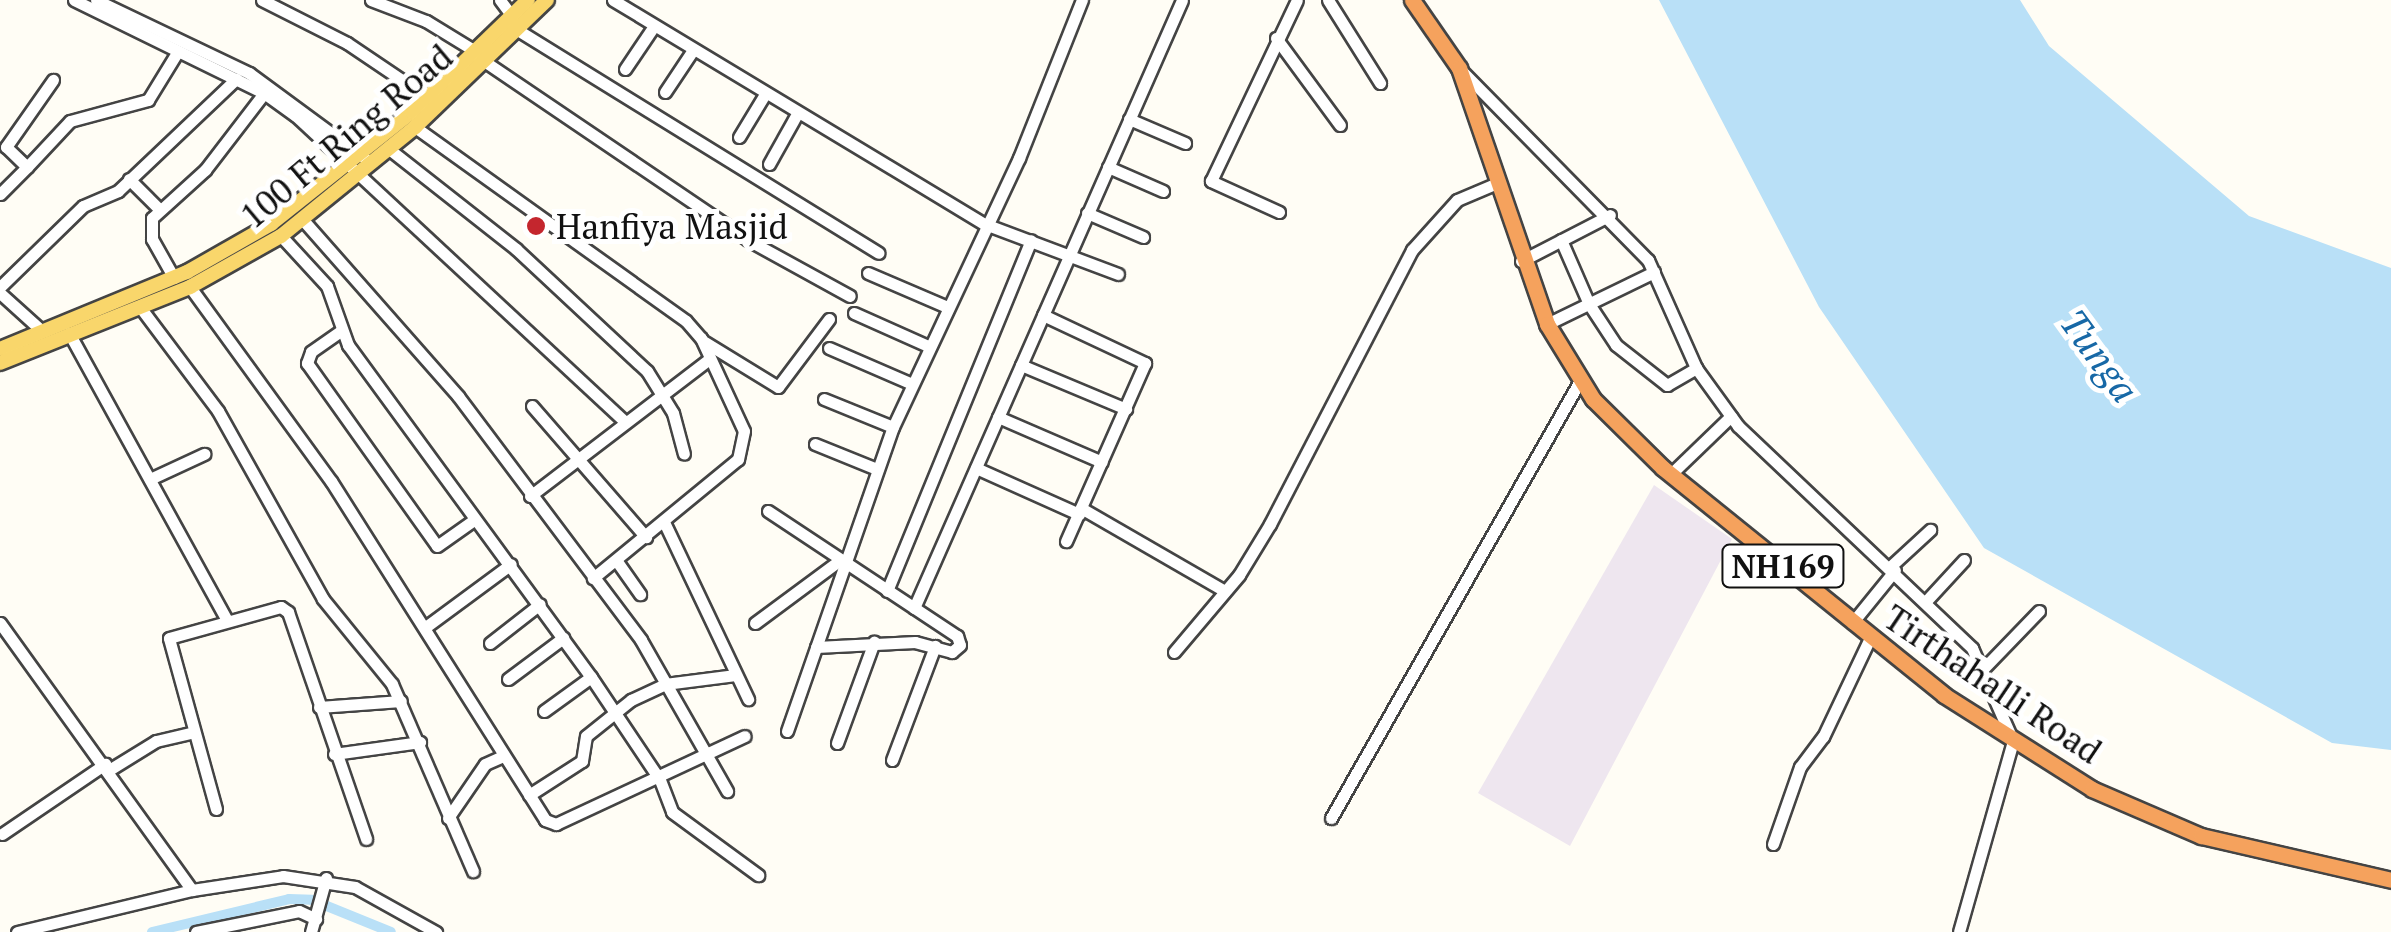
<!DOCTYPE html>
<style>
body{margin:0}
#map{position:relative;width:2391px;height:932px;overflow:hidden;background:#fffdf5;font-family:"PT Serif",serif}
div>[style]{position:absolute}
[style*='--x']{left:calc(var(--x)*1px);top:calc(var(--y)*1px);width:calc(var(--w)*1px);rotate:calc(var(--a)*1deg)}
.industrial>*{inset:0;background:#eee6ef}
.water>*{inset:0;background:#b9e0f7}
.canal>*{height:10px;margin:-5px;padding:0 5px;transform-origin:5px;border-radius:5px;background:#b9e0f7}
.roads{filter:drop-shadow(2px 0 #444) drop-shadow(-2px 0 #444) drop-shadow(0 2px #444) drop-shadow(0 -2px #444)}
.minor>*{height:11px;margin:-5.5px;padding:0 5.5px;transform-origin:5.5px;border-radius:5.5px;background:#fff}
.major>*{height:14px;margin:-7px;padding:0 7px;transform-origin:7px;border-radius:7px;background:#f9d66b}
.highway>*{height:15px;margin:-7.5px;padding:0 7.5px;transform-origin:7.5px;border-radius:7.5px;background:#f5a25d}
.dots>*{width:28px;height:28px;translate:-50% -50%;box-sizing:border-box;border:5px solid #fff;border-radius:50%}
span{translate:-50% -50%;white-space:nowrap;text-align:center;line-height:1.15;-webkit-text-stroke:10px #fff;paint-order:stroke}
.shield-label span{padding:2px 8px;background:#fff;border:2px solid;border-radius:8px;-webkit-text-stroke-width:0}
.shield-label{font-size:32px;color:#111;font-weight:700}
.street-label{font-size:35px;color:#111}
.poi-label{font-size:35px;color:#111}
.left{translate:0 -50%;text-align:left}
.water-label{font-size:38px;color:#1768a6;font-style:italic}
</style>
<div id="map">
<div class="industrial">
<i style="clip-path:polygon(1654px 485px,1732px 539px,1570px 846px,1478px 793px)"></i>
</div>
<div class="water">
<i style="clip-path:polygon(1659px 0,2020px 0,2049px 46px,2249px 216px,2391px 268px,2391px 750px,2332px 743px,1984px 548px,1819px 307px)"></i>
</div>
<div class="canal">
<i style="--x:152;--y:932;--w:141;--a:-13.5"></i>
<i style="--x:289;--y:899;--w:23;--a:2"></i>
<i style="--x:312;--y:900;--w:85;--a:22.1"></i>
</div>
<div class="roads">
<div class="minor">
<i style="--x:74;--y:0;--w:212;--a:26.1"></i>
<i style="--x:264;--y:93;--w:39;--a:36"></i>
<i style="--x:296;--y:116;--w:448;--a:42.9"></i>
<i style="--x:96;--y:0;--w:170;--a:25.5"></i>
<i style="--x:249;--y:73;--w:145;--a:36.3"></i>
<i style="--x:262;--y:0;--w:95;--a:26.8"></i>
<i style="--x:347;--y:43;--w:97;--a:34"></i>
<i style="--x:371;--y:0;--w:59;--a:20.9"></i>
<i style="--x:426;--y:21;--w:57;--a:31.5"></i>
<i style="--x:500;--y:0;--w:20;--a:53"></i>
<i style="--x:613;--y:0;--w:434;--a:31.1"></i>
<i style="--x:985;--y:224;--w:142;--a:20.6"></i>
<i style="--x:1328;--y:0;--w:98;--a:57.9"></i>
<i style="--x:516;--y:29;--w:426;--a:31.7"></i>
<i style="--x:1276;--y:38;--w:108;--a:53.7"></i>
<i style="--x:484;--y:61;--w:319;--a:34.1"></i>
<i style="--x:748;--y:240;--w:116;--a:28.8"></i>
<i style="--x:625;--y:69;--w:52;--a:-56"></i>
<i style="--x:1461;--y:70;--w:267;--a:45.5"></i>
<i style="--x:1648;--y:260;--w:118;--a:66"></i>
<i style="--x:1696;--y:368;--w:72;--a:54.1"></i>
<i style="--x:1738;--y:426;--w:323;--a:43.5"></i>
<i style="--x:1972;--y:648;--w:102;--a:66.2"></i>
<i style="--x:2013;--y:741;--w:198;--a:105.8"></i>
<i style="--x:665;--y:92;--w:50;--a:-56.3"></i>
<i style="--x:1129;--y:119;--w:61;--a:23.2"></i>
<i style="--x:415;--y:127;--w:333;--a:35.6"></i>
<i style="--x:686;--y:321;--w:23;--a:49"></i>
<i style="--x:701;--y:338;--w:102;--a:65.2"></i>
<i style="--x:744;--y:431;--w:29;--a:102"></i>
<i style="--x:738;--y:459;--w:188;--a:140.6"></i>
<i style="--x:739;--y:137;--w:50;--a:-58.8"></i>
<i style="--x:389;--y:149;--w:162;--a:38.2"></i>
<i style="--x:516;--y:249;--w:179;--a:43"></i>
<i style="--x:647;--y:371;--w:49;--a:58.2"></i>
<i style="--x:673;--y:413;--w:42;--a:75"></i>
<i style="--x:769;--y:164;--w:57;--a:-60.8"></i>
<i style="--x:27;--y:167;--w:63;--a:-46.9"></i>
<i style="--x:70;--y:121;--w:81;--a:-15.1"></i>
<i style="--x:148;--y:100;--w:57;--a:-58.5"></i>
<i style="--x:1108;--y:167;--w:60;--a:23.6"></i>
<i style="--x:129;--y:179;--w:42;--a:45"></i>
<i style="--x:0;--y:194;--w:38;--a:-45"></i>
<i style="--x:27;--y:167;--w:29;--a:-136"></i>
<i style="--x:6;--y:147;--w:82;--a:-55"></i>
<i style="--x:1279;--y:212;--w:75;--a:-155.5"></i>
<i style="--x:1211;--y:181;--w:200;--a:-64.6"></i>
<i style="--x:1087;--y:213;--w:61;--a:23.2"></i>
<i style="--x:303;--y:220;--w:235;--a:48.6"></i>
<i style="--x:458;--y:396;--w:305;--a:53.1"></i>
<i style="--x:641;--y:640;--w:174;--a:60.3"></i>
<i style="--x:281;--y:236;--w:68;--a:47.4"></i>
<i style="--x:327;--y:286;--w:63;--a:70.4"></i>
<i style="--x:348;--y:345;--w:411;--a:53.8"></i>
<i style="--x:591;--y:677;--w:124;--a:56.2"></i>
<i style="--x:660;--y:780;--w:34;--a:69"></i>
<i style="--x:672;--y:812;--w:107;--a:36.2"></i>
<i style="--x:1561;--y:240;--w:70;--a:66.4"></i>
<i style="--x:1589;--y:304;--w:49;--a:56.6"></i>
<i style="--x:1616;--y:345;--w:65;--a:38.1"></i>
<i style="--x:1667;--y:385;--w:34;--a:-30"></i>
<i style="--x:1521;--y:261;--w:100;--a:-27.3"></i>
<i style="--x:868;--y:273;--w:84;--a:23.2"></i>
<i style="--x:174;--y:278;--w:45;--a:-119.4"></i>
<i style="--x:152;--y:239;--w:21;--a:-90"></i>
<i style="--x:152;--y:218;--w:72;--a:-42.2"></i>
<i style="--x:205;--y:170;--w:97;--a:-52.5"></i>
<i style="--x:0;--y:287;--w:116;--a:-44.3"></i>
<i style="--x:83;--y:206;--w:38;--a:-23"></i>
<i style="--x:118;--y:191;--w:163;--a:-43.5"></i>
<i style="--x:190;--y:287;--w:240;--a:54"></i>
<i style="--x:331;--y:481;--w:401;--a:57.7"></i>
<i style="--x:545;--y:820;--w:12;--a:20"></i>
<i style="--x:556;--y:824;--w:208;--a:-25"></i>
<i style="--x:0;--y:293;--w:55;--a:42.1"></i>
<i style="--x:140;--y:307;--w:130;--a:53.1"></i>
<i style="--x:218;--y:411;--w:215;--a:60.8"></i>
<i style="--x:323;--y:599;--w:109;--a:50.9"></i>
<i style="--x:392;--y:684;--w:204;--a:66.6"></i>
<i style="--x:854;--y:313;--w:81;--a:24"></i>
<i style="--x:1043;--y:315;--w:113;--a:25.2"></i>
<i style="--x:1145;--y:363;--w:195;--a:113.9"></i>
<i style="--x:1547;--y:324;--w:119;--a:-25.9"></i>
<i style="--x:342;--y:330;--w:38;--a:145"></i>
<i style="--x:311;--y:352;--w:12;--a:110"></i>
<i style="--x:307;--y:363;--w:224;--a:54.6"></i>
<i style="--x:437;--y:546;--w:45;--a:-35.1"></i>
<i style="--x:69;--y:333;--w:328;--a:61.2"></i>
<i style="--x:703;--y:341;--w:88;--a:31.5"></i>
<i style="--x:778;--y:387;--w:85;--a:-53.1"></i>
<i style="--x:829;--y:348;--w:90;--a:23.4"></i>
<i style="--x:1021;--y:365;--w:114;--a:22.7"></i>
<i style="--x:824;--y:399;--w:74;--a:22.1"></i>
<i style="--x:532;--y:406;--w:174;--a:49"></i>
<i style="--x:998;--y:417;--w:113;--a:23.4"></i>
<i style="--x:815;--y:444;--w:67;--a:22"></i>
<i style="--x:976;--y:468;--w:113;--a:24.1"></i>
<i style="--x:1671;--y:474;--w:83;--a:-44"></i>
<i style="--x:150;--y:479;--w:60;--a:-24.8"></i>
<i style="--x:530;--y:496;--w:225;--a:-37.4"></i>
<i style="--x:1081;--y:508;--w:166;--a:30"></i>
<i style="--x:768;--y:511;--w:227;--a:33.5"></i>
<i style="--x:957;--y:636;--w:9;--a:72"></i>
<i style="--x:960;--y:645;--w:11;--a:139"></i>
<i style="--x:952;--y:652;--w:38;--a:-165"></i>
<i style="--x:915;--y:642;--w:99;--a:177.1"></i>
<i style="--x:665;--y:524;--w:194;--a:64.6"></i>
<i style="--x:616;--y:560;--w:42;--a:54.8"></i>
<i style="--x:1892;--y:565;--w:52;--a:-42.6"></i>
<i style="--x:887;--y:591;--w:379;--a:-67.7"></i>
<i style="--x:1928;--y:599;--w:53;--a:-47.3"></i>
<i style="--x:914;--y:608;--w:664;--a:-66.21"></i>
<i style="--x:0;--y:623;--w:329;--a:54.3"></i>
<i style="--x:755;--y:623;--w:106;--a:-36.5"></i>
<i style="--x:1852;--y:623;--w:68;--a:-50.9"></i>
<i style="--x:427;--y:626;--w:104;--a:-36.4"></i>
<i style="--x:490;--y:643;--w:63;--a:-38"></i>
<i style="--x:1174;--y:652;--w:101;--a:-49.8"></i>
<i style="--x:1239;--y:575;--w:60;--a:-58.7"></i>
<i style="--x:1270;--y:524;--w:309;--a:-62.6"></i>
<i style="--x:1412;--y:250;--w:67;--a:-48"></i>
<i style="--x:1457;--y:200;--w:43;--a:-23"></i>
<i style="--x:1982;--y:670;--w:82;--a:-46"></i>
<i style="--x:508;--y:679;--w:69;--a:-36.7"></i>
<i style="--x:319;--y:707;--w:82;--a:-4.2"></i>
<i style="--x:544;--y:711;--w:58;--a:-35.9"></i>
<i style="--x:787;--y:731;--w:322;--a:-70.8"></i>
<i style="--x:893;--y:427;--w:297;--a:-64.9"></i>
<i style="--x:1019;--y:158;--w:170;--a:-68.3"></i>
<i style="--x:837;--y:743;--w:108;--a:-69.9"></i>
<i style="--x:334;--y:754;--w:87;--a:-7.9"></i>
<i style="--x:892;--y:760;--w:122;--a:-69.3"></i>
<i style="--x:109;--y:770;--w:55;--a:-31.7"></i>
<i style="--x:156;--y:741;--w:39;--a:-13"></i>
<i style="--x:529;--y:795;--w:63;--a:-32.7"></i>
<i style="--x:582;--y:761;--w:25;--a:-81"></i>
<i style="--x:586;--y:736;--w:58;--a:-38.7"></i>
<i style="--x:631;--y:700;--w:38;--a:-25"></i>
<i style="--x:665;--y:684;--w:71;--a:-7.3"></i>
<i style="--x:216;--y:809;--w:177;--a:-105.4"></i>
<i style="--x:169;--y:638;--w:116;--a:-15.5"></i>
<i style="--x:281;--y:607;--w:9;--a:36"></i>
<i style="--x:288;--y:612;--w:240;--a:71"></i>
<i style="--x:448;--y:818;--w:65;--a:-55.6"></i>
<i style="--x:485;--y:764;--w:20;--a:-24"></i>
<i style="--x:1331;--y:818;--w:505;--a:-60.34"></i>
<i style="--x:2;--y:834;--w:125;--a:-34.2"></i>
<i style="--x:1773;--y:844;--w:82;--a:-70.7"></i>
<i style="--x:1800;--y:767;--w:38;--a:-53"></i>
<i style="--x:1823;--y:737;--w:110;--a:-64.6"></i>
<i style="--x:17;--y:932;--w:180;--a:-13.5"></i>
<i style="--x:192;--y:890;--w:92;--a:-8.7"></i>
<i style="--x:283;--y:876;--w:73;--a:8.7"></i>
<i style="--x:355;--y:887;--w:93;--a:29.1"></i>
<i style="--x:196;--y:932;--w:105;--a:-11.5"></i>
<i style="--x:299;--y:911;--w:19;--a:25"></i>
<i style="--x:311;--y:932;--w:56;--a:-74.5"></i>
</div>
<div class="major">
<i style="--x:0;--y:349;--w:202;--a:-22.4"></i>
<i style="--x:187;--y:272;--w:97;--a:-29.7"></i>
<i style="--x:271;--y:224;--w:180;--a:-38.5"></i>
<i style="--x:412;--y:112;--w:161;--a:-44"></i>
<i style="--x:0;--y:363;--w:205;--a:-21.8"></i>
<i style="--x:190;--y:287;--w:104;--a:-29.3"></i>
<i style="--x:281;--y:236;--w:173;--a:-39.1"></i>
<i style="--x:415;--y:127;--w:183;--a:-43.9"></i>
</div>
<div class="highway">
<i style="--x:1412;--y:0;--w:83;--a:55.3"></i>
<i style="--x:1459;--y:68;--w:271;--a:71"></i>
<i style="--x:1547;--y:324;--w:88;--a:58.5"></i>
<i style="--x:1593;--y:399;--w:98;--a:44.6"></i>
<i style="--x:1663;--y:468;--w:361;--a:38.9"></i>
<i style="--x:1944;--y:695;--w:175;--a:32.4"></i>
<i style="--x:2092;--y:789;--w:119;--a:23.3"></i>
<i style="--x:2201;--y:836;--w:195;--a:13"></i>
</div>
</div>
<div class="dots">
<i style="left:536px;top:226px;background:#c4262e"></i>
</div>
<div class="shield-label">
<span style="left:1783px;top:566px">NH169</span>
</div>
<div class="street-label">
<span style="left:346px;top:136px;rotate:-40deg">100 Ft Ring Road</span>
<span style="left:1993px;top:684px;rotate:34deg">Tirthahalli Road</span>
</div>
<div class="poi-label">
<span class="left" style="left:556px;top:226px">Hanfiya Masjid</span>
</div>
<div class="water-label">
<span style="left:2099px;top:356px;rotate:54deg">Tunga</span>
</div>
</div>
